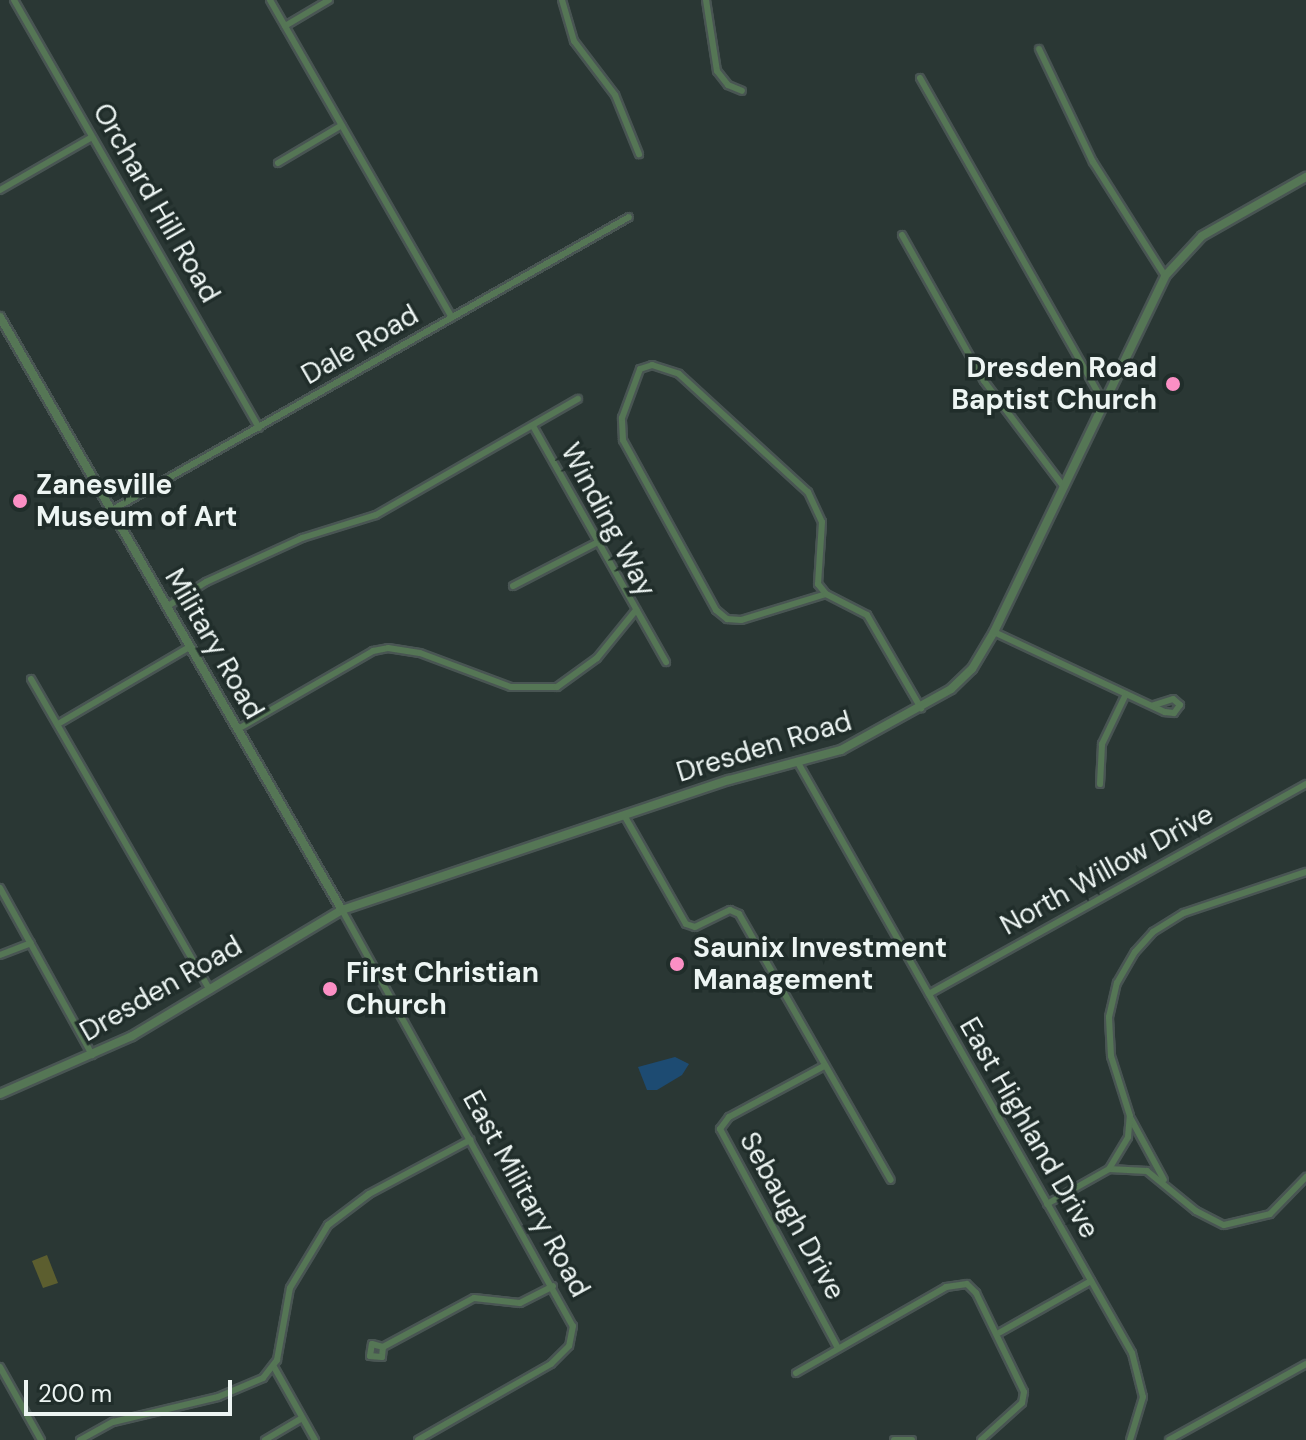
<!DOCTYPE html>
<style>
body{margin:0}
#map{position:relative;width:1306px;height:1440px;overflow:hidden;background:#2a3734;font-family:"DM Sans",sans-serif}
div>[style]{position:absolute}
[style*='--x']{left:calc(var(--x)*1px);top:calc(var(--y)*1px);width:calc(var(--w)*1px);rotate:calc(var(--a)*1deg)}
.green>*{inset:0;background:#5c5e2f}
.water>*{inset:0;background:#1d4b72}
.roads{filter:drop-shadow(2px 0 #495553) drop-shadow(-2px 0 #495553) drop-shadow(0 2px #495553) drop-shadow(0 -2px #495553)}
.minor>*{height:6px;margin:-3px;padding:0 3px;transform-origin:3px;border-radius:3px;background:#557655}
.tertiary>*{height:8px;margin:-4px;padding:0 4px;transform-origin:4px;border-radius:4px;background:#557655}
.dots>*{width:22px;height:22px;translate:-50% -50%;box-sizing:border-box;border:4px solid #202d2a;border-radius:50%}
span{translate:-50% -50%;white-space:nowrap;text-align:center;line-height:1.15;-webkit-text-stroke:7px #202d2a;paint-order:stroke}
.street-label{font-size:28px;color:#edf5f3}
.poi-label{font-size:28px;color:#edf5f3;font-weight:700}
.right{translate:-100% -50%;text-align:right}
.left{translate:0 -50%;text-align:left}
.scale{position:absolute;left:24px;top:1380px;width:208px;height:36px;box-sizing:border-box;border:4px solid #edf5f3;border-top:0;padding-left:10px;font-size:24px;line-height:28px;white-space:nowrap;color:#edf5f3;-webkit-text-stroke:6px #202d2a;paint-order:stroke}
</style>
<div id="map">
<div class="green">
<i style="clip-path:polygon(47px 1255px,58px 1283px,43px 1288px,32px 1261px)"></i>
</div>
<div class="water">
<i style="clip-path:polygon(675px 1057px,689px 1064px,682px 1075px,657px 1090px,647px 1090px,638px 1067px)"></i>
</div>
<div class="roads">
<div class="minor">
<i style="--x:14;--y:0;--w:493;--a:60.2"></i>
<i style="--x:270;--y:0;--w:366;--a:60.2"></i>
<i style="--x:562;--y:0;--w:43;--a:73.7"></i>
<i style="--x:574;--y:41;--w:68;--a:52.8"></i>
<i style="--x:615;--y:95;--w:64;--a:67.9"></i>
<i style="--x:706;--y:0;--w:72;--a:81.2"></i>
<i style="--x:717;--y:71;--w:18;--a:52"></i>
<i style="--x:728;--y:85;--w:15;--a:23"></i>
<i style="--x:285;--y:26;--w:51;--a:-30.6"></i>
<i style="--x:1039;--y:49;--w:125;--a:64.5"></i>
<i style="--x:1093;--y:162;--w:135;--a:57.7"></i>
<i style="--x:920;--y:78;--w:372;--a:60.5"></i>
<i style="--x:278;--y:163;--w:74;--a:-30.7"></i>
<i style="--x:0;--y:190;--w:106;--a:-29.9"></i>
<i style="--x:902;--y:235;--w:167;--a:60.7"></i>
<i style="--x:984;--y:381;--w:131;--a:53"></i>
<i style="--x:533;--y:426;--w:271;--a:60.6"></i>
<i style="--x:112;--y:510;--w:594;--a:-29.54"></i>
<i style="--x:513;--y:586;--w:96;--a:-27.4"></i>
<i style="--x:826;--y:594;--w:89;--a:163"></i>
<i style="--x:741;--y:620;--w:14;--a:-176"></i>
<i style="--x:727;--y:619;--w:14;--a:-141"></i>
<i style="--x:716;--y:610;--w:194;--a:-118.7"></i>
<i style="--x:623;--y:440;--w:22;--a:-93"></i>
<i style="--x:622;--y:418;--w:52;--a:-69.8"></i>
<i style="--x:640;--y:369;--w:13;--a:-18"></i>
<i style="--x:652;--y:365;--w:28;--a:18"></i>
<i style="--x:679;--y:374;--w:175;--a:42.5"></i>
<i style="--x:808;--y:492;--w:33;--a:65"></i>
<i style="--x:822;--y:522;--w:62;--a:93.7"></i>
<i style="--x:818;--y:584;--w:13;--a:51"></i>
<i style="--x:826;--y:594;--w:46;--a:27.1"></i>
<i style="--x:867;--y:615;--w:108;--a:59.9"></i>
<i style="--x:168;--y:606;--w:45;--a:-32.3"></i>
<i style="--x:206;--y:582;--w:106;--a:-24.6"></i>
<i style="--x:302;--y:538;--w:77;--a:-17.3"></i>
<i style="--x:376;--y:515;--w:233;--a:-29.9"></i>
<i style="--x:994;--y:632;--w:189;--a:25.1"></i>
<i style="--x:1165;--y:712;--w:9;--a:6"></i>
<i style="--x:1174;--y:713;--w:10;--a:-53"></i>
<i style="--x:1180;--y:705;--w:9;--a:-139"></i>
<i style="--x:1173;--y:699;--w:20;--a:162"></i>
<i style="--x:31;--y:679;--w:359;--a:60.1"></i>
<i style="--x:58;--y:724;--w:154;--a:-30.4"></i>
<i style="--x:238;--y:729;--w:156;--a:-30"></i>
<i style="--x:373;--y:651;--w:15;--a:-11"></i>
<i style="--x:388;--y:648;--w:32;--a:9"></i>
<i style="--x:420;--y:653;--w:97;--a:20.5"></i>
<i style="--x:511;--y:687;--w:46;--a:0"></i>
<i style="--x:557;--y:687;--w:49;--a:-35.9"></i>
<i style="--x:597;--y:658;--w:62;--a:-50.9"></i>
<i style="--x:797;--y:761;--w:680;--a:60.5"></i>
<i style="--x:1132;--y:1353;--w:45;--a:76"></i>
<i style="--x:1143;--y:1397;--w:45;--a:106.8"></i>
<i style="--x:1100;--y:784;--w:40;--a:-87.1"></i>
<i style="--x:1102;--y:744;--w:55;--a:-64.4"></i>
<i style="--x:624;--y:815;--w:125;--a:60.4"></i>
<i style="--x:686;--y:924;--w:9;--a:18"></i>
<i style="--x:695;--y:927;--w:39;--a:-26"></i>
<i style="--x:730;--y:910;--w:10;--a:24"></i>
<i style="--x:739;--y:914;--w:306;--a:60.3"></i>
<i style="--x:0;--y:888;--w:191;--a:61.1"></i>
<i style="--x:342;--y:910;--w:476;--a:61"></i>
<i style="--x:573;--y:1326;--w:20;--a:101"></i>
<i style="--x:569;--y:1346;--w:25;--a:135"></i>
<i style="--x:551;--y:1364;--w:153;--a:150.3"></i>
<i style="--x:0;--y:955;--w:33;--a:-21"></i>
<i style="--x:929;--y:994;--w:432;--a:-29.1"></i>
<i style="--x:824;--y:1066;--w:108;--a:151.8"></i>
<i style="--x:729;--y:1117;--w:15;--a:127"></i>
<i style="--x:720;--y:1129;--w:249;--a:61.7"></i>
<i style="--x:1131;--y:1119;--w:69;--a:61.6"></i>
<i style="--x:1109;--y:1169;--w:38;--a:3"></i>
<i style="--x:1147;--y:1171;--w:63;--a:39.2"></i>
<i style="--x:1196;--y:1211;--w:31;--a:27"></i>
<i style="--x:1224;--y:1225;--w:47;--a:-13.4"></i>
<i style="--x:1270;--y:1214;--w:52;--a:-45.8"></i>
<i style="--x:1047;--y:1204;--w:71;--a:-29.4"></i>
<i style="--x:1109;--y:1169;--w:37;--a:-59"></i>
<i style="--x:1128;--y:1137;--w:21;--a:-85"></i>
<i style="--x:1130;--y:1116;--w:63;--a:-107.6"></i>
<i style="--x:1111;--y:1056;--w:39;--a:-93"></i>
<i style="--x:1109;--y:1017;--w:35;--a:-77"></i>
<i style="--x:1117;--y:983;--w:36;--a:-60"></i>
<i style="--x:1135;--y:952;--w:27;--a:-48"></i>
<i style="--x:1153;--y:932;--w:36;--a:-32"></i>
<i style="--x:1184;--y:913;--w:129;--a:-18.6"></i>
<i style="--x:997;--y:1334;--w:108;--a:-29.4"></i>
<i style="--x:383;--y:1347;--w:10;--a:96"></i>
<i style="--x:382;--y:1357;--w:12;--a:-175"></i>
<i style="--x:370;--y:1356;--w:12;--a:-81"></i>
<i style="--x:372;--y:1344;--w:11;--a:15"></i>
<i style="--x:383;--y:1347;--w:103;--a:-28.3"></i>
<i style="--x:474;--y:1298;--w:46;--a:6.2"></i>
<i style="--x:520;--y:1303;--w:37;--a:-27"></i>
<i style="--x:0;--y:1367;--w:84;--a:60.7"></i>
<i style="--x:274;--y:1367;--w:84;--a:60.7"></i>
<i style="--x:796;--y:1373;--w:173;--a:-29.8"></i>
<i style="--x:946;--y:1287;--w:21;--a:-8"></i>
<i style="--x:967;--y:1284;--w:13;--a:45"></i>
<i style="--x:976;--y:1293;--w:110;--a:64.1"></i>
<i style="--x:1024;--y:1392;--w:11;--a:100"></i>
<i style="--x:1022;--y:1403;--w:55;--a:137.9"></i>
<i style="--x:80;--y:1440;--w:38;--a:-29"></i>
<i style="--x:113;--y:1422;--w:108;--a:-13.4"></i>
<i style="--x:218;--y:1397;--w:49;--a:-22.9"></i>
<i style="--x:263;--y:1378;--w:23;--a:-52"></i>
<i style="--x:277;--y:1360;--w:73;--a:-79.8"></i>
<i style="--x:290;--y:1288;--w:74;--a:-58.9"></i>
<i style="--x:328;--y:1225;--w:51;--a:-37.1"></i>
<i style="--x:369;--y:1194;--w:115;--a:-28.1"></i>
<i style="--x:265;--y:1440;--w:43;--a:-30.7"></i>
<i style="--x:894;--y:1440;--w:18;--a:0"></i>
<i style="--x:1169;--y:1440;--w:157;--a:-29"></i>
</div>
<div class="tertiary">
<i style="--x:0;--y:317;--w:685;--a:60.03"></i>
<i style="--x:0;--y:1094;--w:144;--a:-23.7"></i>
<i style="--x:132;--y:1036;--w:245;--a:-31"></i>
<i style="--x:342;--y:910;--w:408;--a:-18.6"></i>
<i style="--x:729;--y:780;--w:116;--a:-15"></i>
<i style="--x:841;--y:750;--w:126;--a:-29"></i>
<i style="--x:951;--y:689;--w:29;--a:-44"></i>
<i style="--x:972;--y:669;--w:43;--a:-59.3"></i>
<i style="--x:994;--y:632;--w:395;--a:-64.3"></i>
<i style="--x:1165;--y:276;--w:54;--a:-47.2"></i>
<i style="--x:1202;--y:236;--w:120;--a:-29.6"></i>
</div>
</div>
<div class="dots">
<i style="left:1173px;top:384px;background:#fb8fc4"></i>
<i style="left:20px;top:501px;background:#fb8fc4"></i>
<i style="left:677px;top:964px;background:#fb8fc4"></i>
<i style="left:330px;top:989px;background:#fb8fc4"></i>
</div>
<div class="street-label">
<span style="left:156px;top:203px;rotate:60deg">Orchard Hill Road</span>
<span style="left:360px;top:345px;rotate:-30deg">Dale Road</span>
<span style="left:608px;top:520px;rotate:62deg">Winding Way</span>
<span style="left:214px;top:644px;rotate:60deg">Military Road</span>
<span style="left:764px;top:747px;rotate:-17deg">Dresden Road</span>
<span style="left:1107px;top:870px;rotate:-29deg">North Willow Drive</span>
<span style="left:161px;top:989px;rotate:-30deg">Dresden Road</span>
<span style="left:1029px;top:1128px;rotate:60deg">East Highland Drive</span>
<span style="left:526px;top:1194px;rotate:61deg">East Military Road</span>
<span style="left:792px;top:1216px;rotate:61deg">Sebaugh Drive</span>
</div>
<div class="poi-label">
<span class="right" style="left:1157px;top:384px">Dresden Road<br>Baptist Church</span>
<span class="left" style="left:36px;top:501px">Zanesville<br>Museum of Art</span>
<span class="left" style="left:693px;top:964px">Saunix Investment<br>Management</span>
<span class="left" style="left:346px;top:989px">First Christian<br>Church</span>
</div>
<div class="scale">200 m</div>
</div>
